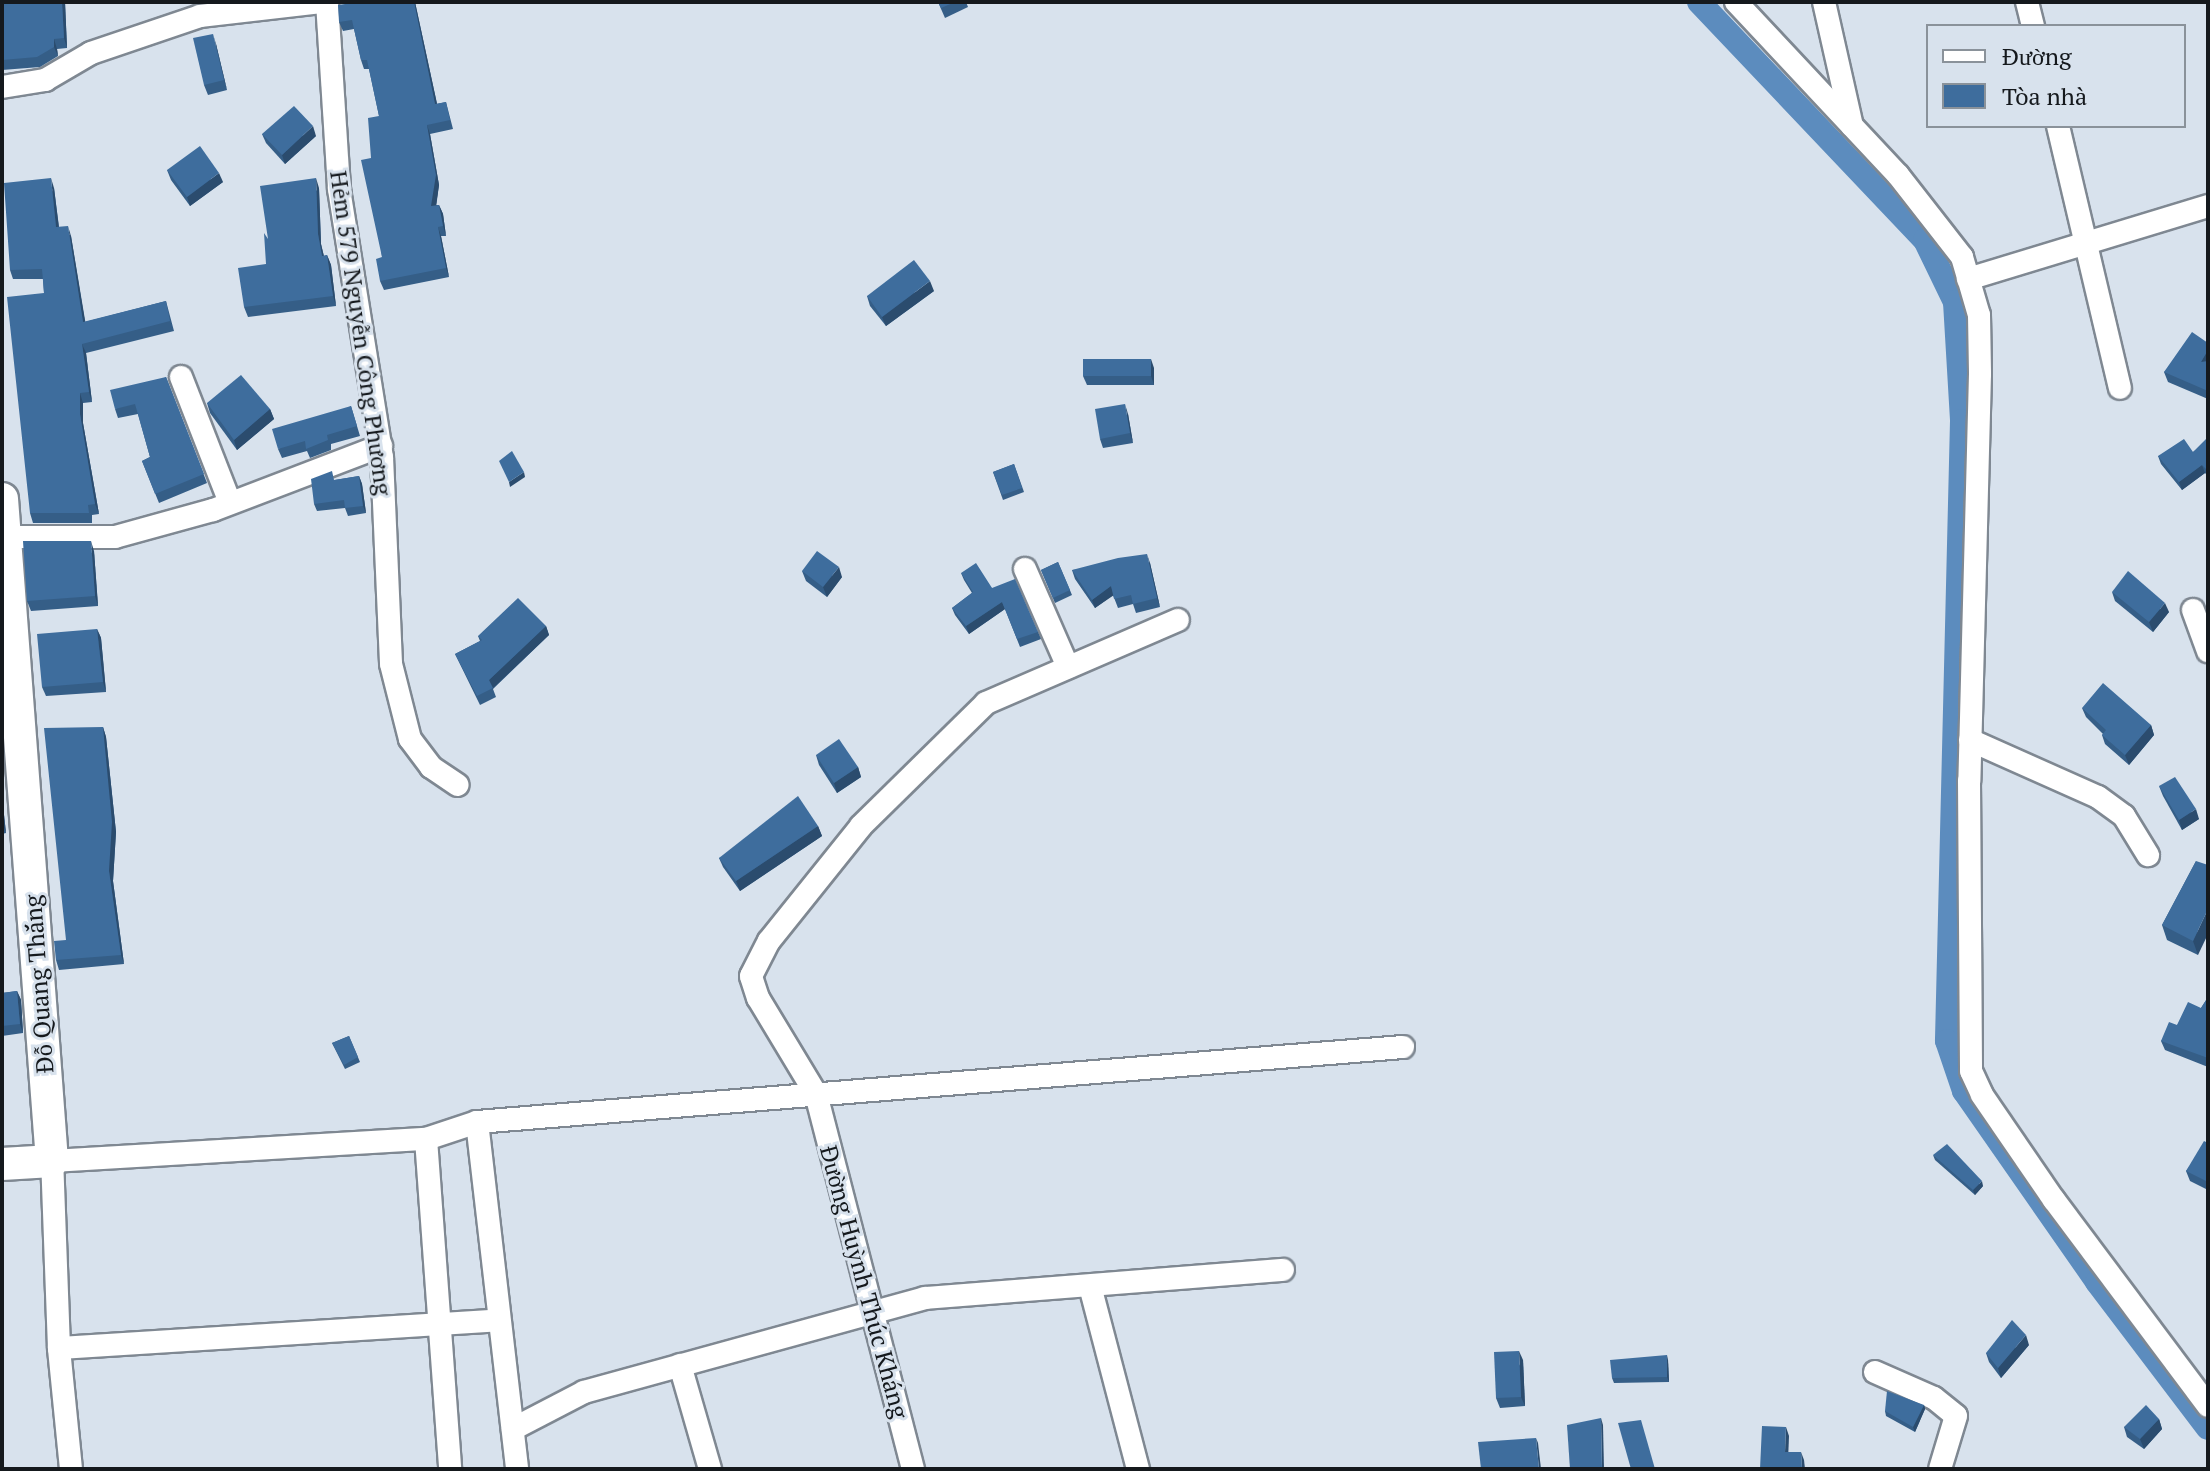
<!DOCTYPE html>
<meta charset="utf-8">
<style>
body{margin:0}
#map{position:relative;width:2210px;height:1471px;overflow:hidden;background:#d8e2ed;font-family:"PT Serif",serif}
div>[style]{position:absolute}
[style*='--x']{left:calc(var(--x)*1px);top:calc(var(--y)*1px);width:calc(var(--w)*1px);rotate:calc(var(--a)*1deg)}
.canal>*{height:24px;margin:-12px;padding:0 12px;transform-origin:12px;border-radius:12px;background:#5c8cbe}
.roads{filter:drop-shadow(2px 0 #7f8892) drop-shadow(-2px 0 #7f8892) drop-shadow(0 2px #7f8892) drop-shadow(0 -2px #7f8892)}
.street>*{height:22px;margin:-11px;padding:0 11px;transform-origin:11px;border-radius:11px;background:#fff}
.secondary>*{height:32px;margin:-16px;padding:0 16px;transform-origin:16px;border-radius:16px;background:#fff}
.wall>*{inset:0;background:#355e87}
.shaded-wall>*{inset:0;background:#2b4c6e}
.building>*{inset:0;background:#3e6d9d}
span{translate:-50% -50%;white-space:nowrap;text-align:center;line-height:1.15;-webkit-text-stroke:6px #d8e2ed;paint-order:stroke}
.street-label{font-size:24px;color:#15191d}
.frame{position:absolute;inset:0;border:4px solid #15191d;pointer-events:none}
.legend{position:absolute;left:1926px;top:24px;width:260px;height:104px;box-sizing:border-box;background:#d8e2ed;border:2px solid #8a929a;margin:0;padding:10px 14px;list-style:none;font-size:24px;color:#15191d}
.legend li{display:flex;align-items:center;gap:16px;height:40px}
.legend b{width:40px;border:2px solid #8a929a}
</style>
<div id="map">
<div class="canal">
<i style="--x:1699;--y:2;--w:328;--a:46.5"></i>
<i style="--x:1925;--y:240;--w:69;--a:64.2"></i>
<i style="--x:1955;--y:302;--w:119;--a:86.6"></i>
<i style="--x:1962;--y:421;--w:620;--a:91.39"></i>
<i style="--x:1947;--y:1041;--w:53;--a:71.2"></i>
<i style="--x:1964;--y:1091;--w:233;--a:55.1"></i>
<i style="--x:2097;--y:1282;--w:183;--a:52.8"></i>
</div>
<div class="roads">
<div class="street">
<i style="--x:327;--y:2;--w:187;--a:86.3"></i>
<i style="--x:339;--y:189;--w:271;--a:80.9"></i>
<i style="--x:382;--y:457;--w:207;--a:87.5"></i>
<i style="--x:391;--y:664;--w:77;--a:75.8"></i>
<i style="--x:410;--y:739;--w:35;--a:53"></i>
<i style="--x:431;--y:767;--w:32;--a:34"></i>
<i style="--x:1736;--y:2;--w:237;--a:46.9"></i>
<i style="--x:1898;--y:175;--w:104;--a:52"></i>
<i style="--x:1962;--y:257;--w:60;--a:73.7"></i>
<i style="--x:1979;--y:315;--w:59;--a:89"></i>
<i style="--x:1980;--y:374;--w:407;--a:91.5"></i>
<i style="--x:1969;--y:781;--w:290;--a:89.6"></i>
<i style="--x:1971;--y:1071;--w:26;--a:65"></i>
<i style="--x:1982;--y:1095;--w:127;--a:55.6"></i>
<i style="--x:2054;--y:1200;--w:257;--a:53.2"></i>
<i style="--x:1824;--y:2;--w:127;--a:77.3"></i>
<i style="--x:2027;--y:2;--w:25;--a:76"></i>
<i style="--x:2;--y:87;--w:44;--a:-9.2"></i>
<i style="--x:45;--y:80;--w:53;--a:-30.4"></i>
<i style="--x:91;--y:53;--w:115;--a:-18.7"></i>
<i style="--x:200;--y:16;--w:122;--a:-6.6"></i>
<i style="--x:2058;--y:126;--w:269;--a:76.7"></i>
<i style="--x:1968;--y:279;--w:251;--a:-16.9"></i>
<i style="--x:181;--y:377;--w:135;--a:68.7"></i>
<i style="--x:5;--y:537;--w:110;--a:0"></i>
<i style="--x:115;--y:537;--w:102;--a:-15.4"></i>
<i style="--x:213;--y:510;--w:180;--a:-20.9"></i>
<i style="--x:1025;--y:569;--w:107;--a:66.3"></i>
<i style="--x:2193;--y:610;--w:44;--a:69.9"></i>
<i style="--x:1970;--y:740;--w:140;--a:24"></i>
<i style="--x:2098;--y:797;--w:32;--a:36"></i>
<i style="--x:2124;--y:816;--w:46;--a:58.4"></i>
<i style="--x:477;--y:1122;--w:349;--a:83.4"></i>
<i style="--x:426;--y:1139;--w:331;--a:85.8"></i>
<i style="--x:1090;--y:1286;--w:189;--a:75.3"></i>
<i style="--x:59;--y:1348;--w:441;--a:-3.6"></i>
<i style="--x:680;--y:1365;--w:108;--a:73.9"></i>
<i style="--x:1875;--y:1372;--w:64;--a:23.8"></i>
<i style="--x:1934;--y:1398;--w:28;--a:39"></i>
<i style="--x:1956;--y:1416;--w:55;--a:106.8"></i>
<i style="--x:513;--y:1429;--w:80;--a:-27.5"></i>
<i style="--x:584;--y:1392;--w:354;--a:-15.4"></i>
<i style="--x:925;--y:1298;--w:359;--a:-4.5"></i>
<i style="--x:71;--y:1469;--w:122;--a:-95.7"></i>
<i style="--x:59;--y:1348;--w:187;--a:-92.1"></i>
<i style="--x:52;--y:1161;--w:375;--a:-3.4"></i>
<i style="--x:426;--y:1139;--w:54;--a:-18.4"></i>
<i style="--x:477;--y:1122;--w:929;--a:-4.63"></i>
<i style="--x:913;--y:1469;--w:387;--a:-104.5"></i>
<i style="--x:816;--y:1094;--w:112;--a:-121.1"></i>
<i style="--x:758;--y:998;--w:23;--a:-108"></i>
<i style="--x:751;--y:976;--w:39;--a:-63"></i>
<i style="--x:769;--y:941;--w:147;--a:-51.3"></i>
<i style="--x:861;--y:826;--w:175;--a:-44.5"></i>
<i style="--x:986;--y:703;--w:209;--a:-23.4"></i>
</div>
<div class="secondary">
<i style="--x:2;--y:499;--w:664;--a:85.68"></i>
<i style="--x:52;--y:1161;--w:50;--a:176.6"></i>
</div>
</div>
<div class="wall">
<i style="clip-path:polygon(2px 2px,65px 2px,67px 48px,57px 49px,58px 56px,40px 67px,2px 70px)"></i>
<i style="clip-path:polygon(359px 2px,415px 2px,437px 104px,446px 102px,453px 129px,430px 134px,439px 185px,436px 205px,439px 205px,443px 214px,446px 236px,441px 236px,449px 277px,384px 290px,380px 281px,382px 257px,371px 158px,379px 116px,369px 69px,364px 69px,361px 60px,354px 29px,343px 31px,339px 22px)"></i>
<i style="clip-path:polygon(938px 2px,966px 2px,968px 7px,945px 18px)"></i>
<i style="clip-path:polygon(216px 44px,227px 90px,208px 95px,204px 85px)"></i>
<i style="clip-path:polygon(262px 134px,316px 136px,285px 164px,266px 143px)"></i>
<i style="clip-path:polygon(167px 170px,223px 182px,190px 206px,171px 180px)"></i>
<i style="clip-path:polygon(54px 188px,59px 227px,71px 236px,85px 322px,166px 301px,174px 331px,86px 353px,92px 402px,83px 403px,83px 423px,99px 514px,92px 515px,92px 523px,33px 523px,30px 513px,44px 293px,43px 279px,13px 279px,10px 270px)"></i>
<i style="clip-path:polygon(319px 188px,321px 244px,324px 256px,327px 255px,331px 265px,336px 306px,248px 317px,244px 307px,266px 264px,268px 239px)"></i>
<i style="clip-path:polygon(934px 291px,886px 326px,870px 306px,867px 296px)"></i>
<i style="clip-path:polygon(2208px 343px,2208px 399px,2168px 382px,2164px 372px)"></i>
<i style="clip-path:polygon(1154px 368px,1154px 385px,1087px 385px,1083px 376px)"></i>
<i style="clip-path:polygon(166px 377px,207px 483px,159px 503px,142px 461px,150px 457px,138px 414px,118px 418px,115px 409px)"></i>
<i style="clip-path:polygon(207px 403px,270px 409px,274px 419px,237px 450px,210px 413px)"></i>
<i style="clip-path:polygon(351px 406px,360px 436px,331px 444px,331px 450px,310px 458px,307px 451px,282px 458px,278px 449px)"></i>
<i style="clip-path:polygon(1128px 414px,1133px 443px,1103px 448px,1100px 439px)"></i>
<i style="clip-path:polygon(2208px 441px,2208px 476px,2205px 473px,2182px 490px,2161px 464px,2158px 456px,2193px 452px)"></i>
<i style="clip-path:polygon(1014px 464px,1024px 492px,1003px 500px,993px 472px)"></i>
<i style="clip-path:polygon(359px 476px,362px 484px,366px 513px,348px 516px,345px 508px,317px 511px,314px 504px,335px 480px)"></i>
<i style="clip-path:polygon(94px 551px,98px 606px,31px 611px,27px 601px)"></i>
<i style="clip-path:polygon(1058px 562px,1072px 595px,1055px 603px,1041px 570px)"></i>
<i style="clip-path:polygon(1150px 563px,1160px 607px,1136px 613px,1133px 604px,1118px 608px,1113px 595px,1095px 608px,1075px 579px,1072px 570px)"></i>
<i style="clip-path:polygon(802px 571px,842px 577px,827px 597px,806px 581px)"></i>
<i style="clip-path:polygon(961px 573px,992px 588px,1038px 632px,1041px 639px,1020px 647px,1005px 609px,969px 634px,955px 615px,952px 608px,972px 593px,964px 580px)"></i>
<i style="clip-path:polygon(2112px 592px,2169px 612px,2153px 632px,2115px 601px)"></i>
<i style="clip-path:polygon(546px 626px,549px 635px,493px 689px,496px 697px,480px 705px,455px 654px,480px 641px,478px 636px)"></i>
<i style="clip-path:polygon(97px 629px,101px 638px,106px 692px,46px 696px,42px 687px)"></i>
<i style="clip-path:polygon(2082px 708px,2151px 725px,2154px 735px,2129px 765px,2105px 744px,2102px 735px,2103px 734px,2086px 717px)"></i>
<i style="clip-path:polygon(103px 727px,106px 737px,116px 832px,113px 881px,124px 964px,59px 970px,56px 960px,66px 940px)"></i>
<i style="clip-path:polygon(816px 755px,858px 767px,861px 777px,837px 793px,819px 765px)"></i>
<i style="clip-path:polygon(2159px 786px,2199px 819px,2182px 830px,2163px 796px)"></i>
<i style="clip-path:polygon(2px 797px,6px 833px,2px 834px)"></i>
<i style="clip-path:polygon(818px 826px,822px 836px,740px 891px,723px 867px,719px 858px)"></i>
<i style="clip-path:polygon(2196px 861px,2198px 955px,2167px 940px,2162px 925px)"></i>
<i style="clip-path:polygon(17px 991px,21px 1000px,23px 1033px,2px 1036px,2px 993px)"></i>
<i style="clip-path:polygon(2208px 997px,2208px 1067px,2165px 1050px,2161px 1041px,2177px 1025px,2201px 1008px)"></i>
<i style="clip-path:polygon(349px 1036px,360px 1062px,345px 1069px,332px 1043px)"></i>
<i style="clip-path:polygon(2208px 1143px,2208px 1190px,2190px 1181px,2186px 1171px)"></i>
<i style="clip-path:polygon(1933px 1155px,1983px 1186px,1975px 1195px,1935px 1160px)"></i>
<i style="clip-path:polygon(2029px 1345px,2001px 1378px,1989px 1362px,1986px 1353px)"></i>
<i style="clip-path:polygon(1523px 1360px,1525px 1406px,1500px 1408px,1496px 1398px)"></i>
<i style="clip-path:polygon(1668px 1360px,1669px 1382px,1614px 1383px,1612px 1378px)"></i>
<i style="clip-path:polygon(1924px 1405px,1925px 1409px,1915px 1432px,1886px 1416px,1885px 1411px)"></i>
<i style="clip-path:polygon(2159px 1419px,2162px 1429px,2144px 1449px,2127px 1437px,2124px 1427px)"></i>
</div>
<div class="shaded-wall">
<i style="clip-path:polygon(62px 2px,65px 2px,67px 48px,64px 38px)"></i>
<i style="clip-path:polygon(414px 2px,415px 2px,439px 113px,435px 104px)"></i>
<i style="clip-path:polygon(213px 34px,216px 44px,227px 90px,224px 80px)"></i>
<i style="clip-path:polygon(54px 39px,57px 49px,58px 56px,54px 47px)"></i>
<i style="clip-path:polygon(427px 125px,430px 134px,439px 185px,435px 215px,431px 206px)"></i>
<i style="clip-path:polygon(313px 126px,316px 136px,285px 164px,282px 155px)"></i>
<i style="clip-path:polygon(219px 173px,223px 182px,190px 206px,187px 197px)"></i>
<i style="clip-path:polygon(51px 178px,54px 188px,60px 237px,56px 227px)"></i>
<i style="clip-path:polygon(316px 178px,319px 188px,321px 244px,326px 266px,322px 256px,318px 234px)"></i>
<i style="clip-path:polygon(439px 205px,443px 214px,446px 236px,443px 226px)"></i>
<i style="clip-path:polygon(68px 226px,71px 236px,87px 332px,83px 322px)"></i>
<i style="clip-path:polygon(438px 227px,441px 236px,449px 277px,446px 268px)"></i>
<i style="clip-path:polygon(327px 255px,331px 265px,336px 306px,333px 296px)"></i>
<i style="clip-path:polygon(930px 281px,934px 291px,886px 326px,882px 317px)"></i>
<i style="clip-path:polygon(82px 344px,86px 353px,92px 402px,89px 392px)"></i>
<i style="clip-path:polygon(2208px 350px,2208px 365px,2201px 362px)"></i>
<i style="clip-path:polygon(1151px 359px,1154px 368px,1154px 385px,1151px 376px)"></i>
<i style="clip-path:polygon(80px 393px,83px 403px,83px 423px,99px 514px,95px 504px,80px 414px)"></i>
<i style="clip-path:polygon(1125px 404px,1128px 414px,1133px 443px,1130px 433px)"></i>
<i style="clip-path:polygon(270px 409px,274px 419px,237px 450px,234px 440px)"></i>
<i style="clip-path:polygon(2202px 465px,2205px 473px,2182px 490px,2179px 482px)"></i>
<i style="clip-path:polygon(524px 472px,525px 477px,510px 487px,509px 482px)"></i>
<i style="clip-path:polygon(359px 476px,362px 484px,366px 513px,363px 506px)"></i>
<i style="clip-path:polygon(91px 541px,94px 551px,98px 606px,95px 596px)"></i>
<i style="clip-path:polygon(1147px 554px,1150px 563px,1160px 607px,1157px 598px)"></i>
<i style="clip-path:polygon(839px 567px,842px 577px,827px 597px,823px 587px)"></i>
<i style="clip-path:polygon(1111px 586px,1114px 595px,1095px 608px,1092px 600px)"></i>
<i style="clip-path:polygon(1002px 602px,1005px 609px,969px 634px,966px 626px)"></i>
<i style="clip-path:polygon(2165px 603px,2169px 612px,2153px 632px,2149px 622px)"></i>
<i style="clip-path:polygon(546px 626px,549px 635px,492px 689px,489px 680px)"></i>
<i style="clip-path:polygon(97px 629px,101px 638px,106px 692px,103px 682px)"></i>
<i style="clip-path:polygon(2151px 725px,2154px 735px,2129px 765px,2125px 755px)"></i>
<i style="clip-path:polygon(103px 727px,106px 737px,116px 832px,113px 881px,124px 964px,121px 955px,109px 871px)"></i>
<i style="clip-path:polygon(858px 767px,861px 777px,837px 793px,834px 783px)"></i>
<i style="clip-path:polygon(2px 797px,6px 833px,3px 825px)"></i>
<i style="clip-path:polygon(2196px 809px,2199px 819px,2182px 830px,2179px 820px)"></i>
<i style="clip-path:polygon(818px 826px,822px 836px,740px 891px,736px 881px)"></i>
<i style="clip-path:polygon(2208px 909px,2208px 934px,2198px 955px,2193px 941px)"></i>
<i style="clip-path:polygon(17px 991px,21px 1000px,23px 1033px,20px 1024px)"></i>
<i style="clip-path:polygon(2px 1086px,4px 1115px,2px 1109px)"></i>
<i style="clip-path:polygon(1982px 1181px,1983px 1186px,1975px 1195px,1973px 1190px)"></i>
<i style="clip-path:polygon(2026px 1335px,2029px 1345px,2001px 1378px,1998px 1368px)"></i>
<i style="clip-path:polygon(1519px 1351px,1523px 1360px,1525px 1406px,1521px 1397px)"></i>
<i style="clip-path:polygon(1667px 1355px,1668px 1360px,1669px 1382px,1667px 1377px)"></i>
<i style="clip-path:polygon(1924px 1405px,1925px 1409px,1915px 1432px,1913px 1427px)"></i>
<i style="clip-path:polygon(1601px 1418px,1603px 1425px,1604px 1469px,1602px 1469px)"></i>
<i style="clip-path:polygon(2159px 1419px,2162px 1429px,2144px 1449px,2140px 1439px)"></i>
<i style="clip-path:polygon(1786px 1427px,1789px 1436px,1788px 1461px,1785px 1452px)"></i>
<i style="clip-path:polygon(1536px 1438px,1538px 1443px,1541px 1469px,1539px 1469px)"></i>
<i style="clip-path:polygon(1801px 1452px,1804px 1460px,1805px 1469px,1802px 1469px)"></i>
</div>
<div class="building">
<i style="clip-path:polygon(2px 2px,62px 2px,64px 38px,54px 39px,54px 47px,37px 57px,2px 60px)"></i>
<i style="clip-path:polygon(359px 2px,414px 2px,435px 104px,446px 102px,450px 120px,427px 125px,436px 175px,431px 206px,439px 205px,443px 226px,438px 227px,446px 268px,380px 281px,376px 259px,382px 257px,361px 160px,371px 158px,368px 118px,379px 116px,367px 60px,361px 60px,352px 20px,339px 22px,338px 5px)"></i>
<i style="clip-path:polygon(938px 2px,955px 2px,941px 8px)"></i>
<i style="clip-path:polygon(213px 34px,224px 80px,204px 85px,193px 38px)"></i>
<i style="clip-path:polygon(294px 106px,313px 126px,282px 155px,262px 134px)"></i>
<i style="clip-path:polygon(200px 146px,219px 173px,187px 197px,167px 170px)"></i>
<i style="clip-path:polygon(51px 178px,56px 227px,68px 226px,83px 322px,166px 301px,170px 321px,82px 344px,89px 392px,80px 393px,80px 414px,95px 504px,88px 505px,89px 513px,30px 513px,7px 297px,44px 293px,42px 269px,10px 270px,4px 183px)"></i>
<i style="clip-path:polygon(316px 178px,318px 234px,322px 256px,327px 255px,333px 296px,244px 307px,238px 268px,266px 264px,264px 233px,268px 239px,260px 186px)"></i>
<i style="clip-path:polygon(914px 260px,930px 281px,882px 317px,867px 296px)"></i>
<i style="clip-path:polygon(2192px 332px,2208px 343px,2208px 350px,2201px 362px,2208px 361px,2208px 391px,2164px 372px)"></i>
<i style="clip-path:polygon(1083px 359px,1151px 359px,1151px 376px,1083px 376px)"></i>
<i style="clip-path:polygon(241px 375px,270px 409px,234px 440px,207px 403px)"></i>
<i style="clip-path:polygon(166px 377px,204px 474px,155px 494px,142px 461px,150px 457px,135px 404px,115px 409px,110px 390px)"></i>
<i style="clip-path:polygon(1125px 404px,1130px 433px,1100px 439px,1095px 409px)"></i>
<i style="clip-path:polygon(351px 406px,357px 426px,327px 435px,328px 440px,306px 449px,305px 441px,278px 449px,272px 429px)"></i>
<i style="clip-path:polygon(2184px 439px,2193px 452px,2206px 439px,2208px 441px,2208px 471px,2202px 465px,2179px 482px,2158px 456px)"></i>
<i style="clip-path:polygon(512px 451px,524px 472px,509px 482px,499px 461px)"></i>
<i style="clip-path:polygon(1014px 464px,1022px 488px,1002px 495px,993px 472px)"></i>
<i style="clip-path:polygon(332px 471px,334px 480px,359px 476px,363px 506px,345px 508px,344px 500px,314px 504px,311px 479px)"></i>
<i style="clip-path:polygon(23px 541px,91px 541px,95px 596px,27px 601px)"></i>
<i style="clip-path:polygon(817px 551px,839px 567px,823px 587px,802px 571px)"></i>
<i style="clip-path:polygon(1147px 554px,1157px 598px,1133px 604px,1131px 595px,1114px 599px,1111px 586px,1092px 600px,1072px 570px,1118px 558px)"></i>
<i style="clip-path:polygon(1058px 562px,1070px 590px,1053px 598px,1041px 570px)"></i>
<i style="clip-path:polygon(976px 563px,992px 588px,1015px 579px,1038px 632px,1017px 639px,1002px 602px,966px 626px,952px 608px,973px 592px,961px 573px)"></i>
<i style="clip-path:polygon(2128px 571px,2165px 603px,2149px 622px,2112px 592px)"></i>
<i style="clip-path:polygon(518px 598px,546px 626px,489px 680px,493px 688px,477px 696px,455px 654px,482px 640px,478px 636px)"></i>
<i style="clip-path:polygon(97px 629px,103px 682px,42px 687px,37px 634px)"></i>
<i style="clip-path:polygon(2103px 683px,2151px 725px,2125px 755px,2102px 735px,2106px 730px,2082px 708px)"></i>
<i style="clip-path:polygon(103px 727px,112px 822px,109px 871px,121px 955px,56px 960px,54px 941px,66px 940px,44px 728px)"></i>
<i style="clip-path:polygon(839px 739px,858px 767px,834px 783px,816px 755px)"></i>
<i style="clip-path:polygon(2175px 777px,2196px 809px,2179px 820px,2159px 786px)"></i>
<i style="clip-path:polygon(798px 796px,818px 826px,736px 881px,719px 858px)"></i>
<i style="clip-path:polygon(2196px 861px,2208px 865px,2208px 909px,2193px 941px,2162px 925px)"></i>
<i style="clip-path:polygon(17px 991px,20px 1024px,2px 1026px,2px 993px)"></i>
<i style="clip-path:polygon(2208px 997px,2208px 1058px,2161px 1041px,2169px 1022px,2177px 1025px,2188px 1002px,2201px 1008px)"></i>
<i style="clip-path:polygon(349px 1036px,358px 1057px,344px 1065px,332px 1043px)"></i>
<i style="clip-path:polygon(2204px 1141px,2208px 1143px,2208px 1182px,2186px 1171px)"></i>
<i style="clip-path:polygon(1947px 1144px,1982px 1181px,1973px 1190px,1933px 1155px)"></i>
<i style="clip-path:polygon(2012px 1320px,2026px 1335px,1998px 1368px,1986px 1353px)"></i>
<i style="clip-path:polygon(1519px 1351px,1521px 1397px,1496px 1398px,1494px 1352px)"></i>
<i style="clip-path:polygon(1667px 1355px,1667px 1377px,1612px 1378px,1610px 1360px)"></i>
<i style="clip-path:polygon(1887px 1391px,1924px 1405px,1913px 1427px,1885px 1411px)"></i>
<i style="clip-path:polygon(2146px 1405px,2159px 1419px,2140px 1439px,2124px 1427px)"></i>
<i style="clip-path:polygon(1601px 1418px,1602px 1469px,1570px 1469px,1567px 1425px)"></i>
<i style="clip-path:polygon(1641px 1420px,1655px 1469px,1631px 1469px,1618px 1423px)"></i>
<i style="clip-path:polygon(1762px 1426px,1786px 1427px,1785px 1452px,1801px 1452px,1802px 1469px,1760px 1469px)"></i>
<i style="clip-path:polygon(1536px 1438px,1539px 1469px,1481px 1469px,1478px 1442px)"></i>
</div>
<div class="street-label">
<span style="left:361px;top:333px;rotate:82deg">Hẻm 579 Nguyễn Công Phương</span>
<span style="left:39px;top:984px;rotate:-94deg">Đỗ Quang Thắng</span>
<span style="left:864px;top:1282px;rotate:75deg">Đường Huỳnh Thúc Kháng</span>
</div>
<div class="frame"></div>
<ul class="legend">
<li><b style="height:10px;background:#fff"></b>Đường</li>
<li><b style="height:22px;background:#3e6d9d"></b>Tòa nhà</li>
</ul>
</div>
